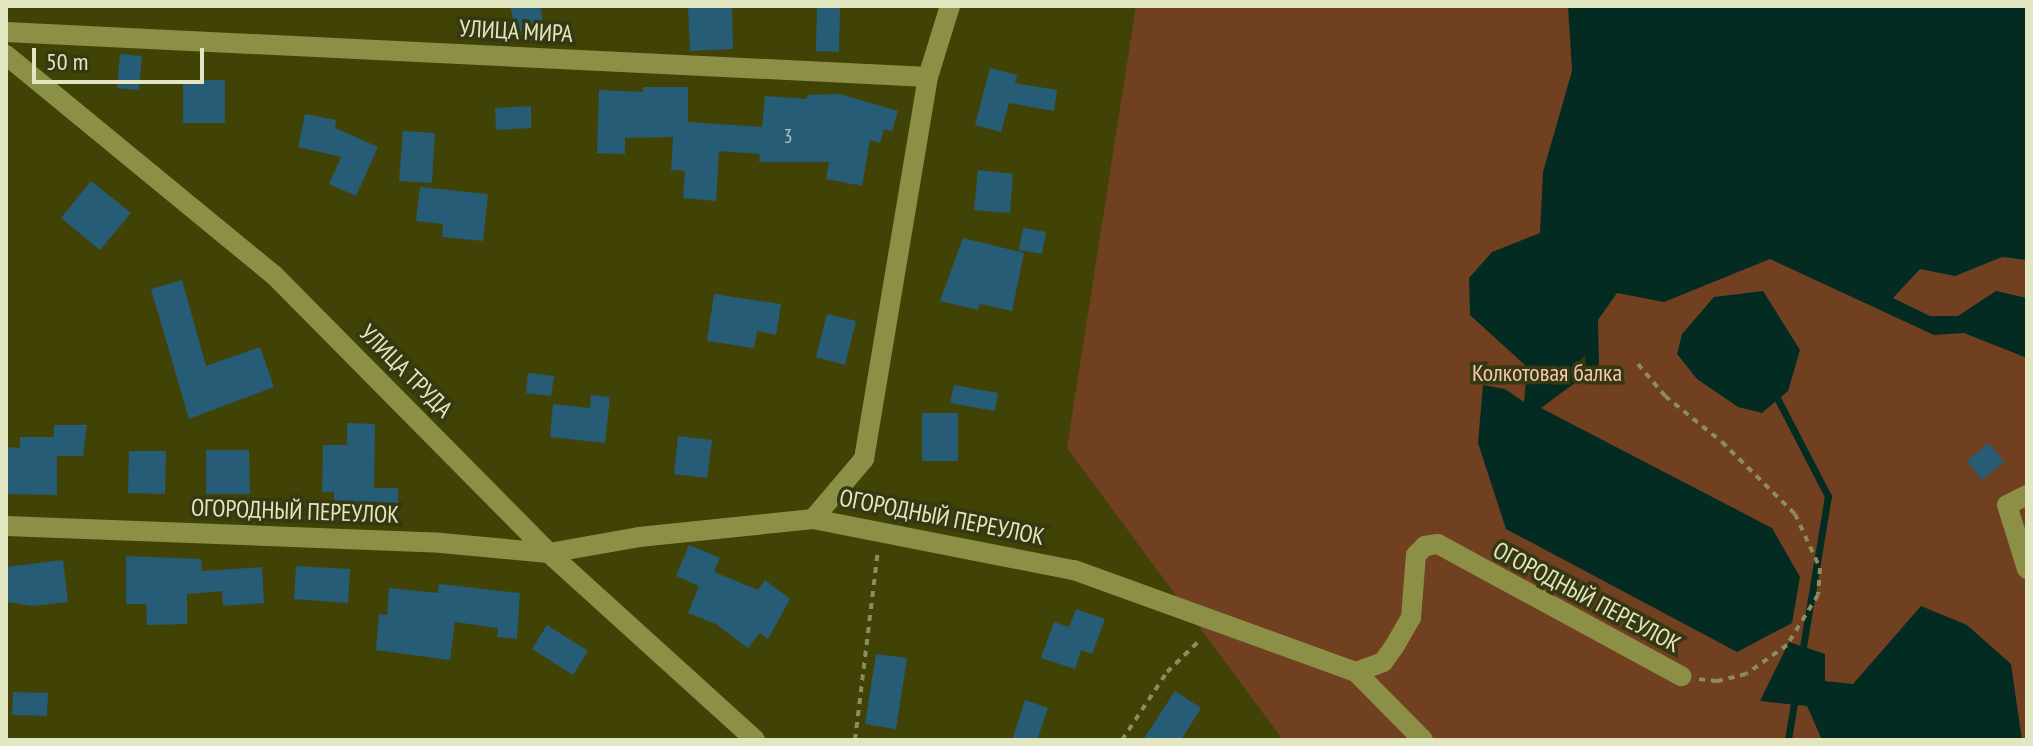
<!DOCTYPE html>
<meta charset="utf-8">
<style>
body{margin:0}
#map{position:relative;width:2033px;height:746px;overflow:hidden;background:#414306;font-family:"PT Sans Narrow",sans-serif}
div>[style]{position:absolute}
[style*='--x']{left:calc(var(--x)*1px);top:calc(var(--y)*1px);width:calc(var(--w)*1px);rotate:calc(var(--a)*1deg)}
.green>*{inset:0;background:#704021}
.water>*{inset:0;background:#042b21}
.stream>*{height:7px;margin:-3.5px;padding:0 3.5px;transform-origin:3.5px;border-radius:3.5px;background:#042b21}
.building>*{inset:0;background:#265c76}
.path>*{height:4px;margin-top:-2px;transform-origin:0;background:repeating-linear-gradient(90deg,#8b8d5b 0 6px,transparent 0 12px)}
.minor>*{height:20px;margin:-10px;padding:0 10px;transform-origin:10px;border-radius:10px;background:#8c9047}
span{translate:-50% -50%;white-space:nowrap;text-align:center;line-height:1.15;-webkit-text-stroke:7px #363811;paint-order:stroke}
.number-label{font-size:20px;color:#b3c4ae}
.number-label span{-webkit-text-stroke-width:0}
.street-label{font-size:24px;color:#e2e6c1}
.park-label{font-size:24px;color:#f3c8b0}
.frame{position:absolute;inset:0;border:8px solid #e2e6c1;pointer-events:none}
.scale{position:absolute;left:32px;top:48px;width:172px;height:36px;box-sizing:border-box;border:4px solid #e2e6c1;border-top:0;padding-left:10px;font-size:24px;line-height:28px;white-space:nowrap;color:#e2e6c1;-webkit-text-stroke:6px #363811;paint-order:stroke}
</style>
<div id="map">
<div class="green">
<i style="clip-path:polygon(1136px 6px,2027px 6px,2027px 740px,1283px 740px,1067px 448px)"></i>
</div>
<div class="water">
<i style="clip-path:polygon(1568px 6px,2027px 6px,2027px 260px,2002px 257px,1955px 276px,1920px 269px,1893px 298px,1930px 316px,1958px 316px,1996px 291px,2027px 298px,2027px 358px,1964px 333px,1934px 335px,1770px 259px,1664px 302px,1617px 293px,1598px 320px,1599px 365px,1541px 408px,1772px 528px,1800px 577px,1792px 623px,1737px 652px,1506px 529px,1478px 443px,1483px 385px,1505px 389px,1524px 402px,1527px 367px,1470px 315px,1469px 278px,1492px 252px,1540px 233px,1543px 172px,1572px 71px)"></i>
<i style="clip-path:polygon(1763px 291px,1800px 350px,1788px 391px,1762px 413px,1738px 407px,1697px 379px,1677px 354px,1682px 334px,1714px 297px)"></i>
<i style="clip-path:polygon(1921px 606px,1967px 625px,2011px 664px,2022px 740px,1822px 740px,1807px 706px,1760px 701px,1789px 642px,1825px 654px,1825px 681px,1853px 684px)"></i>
</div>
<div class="stream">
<i style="--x:1774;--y:392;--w:117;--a:62.6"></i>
<i style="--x:1828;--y:496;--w:159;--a:99.4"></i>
<i style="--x:1788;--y:740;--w:44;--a:-80.8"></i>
</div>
<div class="building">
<i style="clip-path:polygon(510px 6px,540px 6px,545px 33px,517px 38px)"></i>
<i style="clip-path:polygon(688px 6px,732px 6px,733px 49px,690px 51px)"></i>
<i style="clip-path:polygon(817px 6px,840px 6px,839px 52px,816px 51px)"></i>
<i style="clip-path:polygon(120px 54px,142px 56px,139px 90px,117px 88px)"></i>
<i style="clip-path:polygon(990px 68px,1017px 75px,1015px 83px,1057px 90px,1054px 111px,1009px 103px,1001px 132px,975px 125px)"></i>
<i style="clip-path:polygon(183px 80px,225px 80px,225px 123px,183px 123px)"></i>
<i style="clip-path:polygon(643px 87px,688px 87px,688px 122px,762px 127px,765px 96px,807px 99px,807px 95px,840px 94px,898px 111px,892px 131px,884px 129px,880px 143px,870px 140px,862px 186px,826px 179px,829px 162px,759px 162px,760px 154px,719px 151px,716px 201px,683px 198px,685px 171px,671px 170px,673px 137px,625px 138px,625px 154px,597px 153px,599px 90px,643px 92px)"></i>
<i style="clip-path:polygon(531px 106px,531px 128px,496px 130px,495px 108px)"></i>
<i style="clip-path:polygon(305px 114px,336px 120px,335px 128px,378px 147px,356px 196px,329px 184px,341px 157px,298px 147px)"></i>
<i style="clip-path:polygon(403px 131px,435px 133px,432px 183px,399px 181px)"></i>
<i style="clip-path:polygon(978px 170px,1013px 174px,1010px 213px,974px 210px)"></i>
<i style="clip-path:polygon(91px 181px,131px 213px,100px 250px,61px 218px)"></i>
<i style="clip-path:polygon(420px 187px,488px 194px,483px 241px,442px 237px,443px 224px,416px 221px)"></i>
<i style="clip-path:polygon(1023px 228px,1046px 232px,1042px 254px,1019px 250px)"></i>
<i style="clip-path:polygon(963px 238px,1024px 253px,1012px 311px,980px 304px,978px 310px,940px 301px)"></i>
<i style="clip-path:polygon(182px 280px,206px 366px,260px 347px,274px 387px,189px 419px,151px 289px)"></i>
<i style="clip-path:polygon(714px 294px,781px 304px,776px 335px,757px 331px,754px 348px,707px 341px)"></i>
<i style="clip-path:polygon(827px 314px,856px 321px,845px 365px,816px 357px)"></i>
<i style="clip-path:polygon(528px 373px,554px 376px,551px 396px,526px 393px)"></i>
<i style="clip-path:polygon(954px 385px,998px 393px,995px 411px,950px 403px)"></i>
<i style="clip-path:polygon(591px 395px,610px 397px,605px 443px,550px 437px,553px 404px,590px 408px)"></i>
<i style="clip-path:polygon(922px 413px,958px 413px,958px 461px,922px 461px)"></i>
<i style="clip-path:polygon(347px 423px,375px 424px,374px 488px,398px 488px,398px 518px,334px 518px,334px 492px,322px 492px,323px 445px,347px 445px)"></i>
<i style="clip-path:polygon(54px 425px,87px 425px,83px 456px,57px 456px,57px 495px,6px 494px,6px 447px,20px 448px,20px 437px,54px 437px)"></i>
<i style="clip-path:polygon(678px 436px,712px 440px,707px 478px,674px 474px)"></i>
<i style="clip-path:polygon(1989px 443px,2004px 462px,1982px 480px,1967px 461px)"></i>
<i style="clip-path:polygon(206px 450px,249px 450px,250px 494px,206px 494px)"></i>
<i style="clip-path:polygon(129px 451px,166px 451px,165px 494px,128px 493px)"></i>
<i style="clip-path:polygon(689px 545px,720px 558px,714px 572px,758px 590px,765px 580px,790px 599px,768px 639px,760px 633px,748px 648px,716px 624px,688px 613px,699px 586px,676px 576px)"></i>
<i style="clip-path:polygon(126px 556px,201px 559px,202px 571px,262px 567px,264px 603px,223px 606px,222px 591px,187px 594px,187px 624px,147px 625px,146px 604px,126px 604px)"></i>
<i style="clip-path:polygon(63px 560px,68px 602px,33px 606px,6px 602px,6px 567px)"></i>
<i style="clip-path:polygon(296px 566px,350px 569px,348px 603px,294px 599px)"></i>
<i style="clip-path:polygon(439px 584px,520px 593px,517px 639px,497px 637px,498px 628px,455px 622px,450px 660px,376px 650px,379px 614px,387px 615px,389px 588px,438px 593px)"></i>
<i style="clip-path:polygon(1076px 609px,1105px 619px,1092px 654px,1081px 650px,1075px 669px,1041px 658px,1054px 622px,1069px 627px)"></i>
<i style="clip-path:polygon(547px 625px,588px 651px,573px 675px,532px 649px)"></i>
<i style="clip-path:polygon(876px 654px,907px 658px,896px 729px,865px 724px)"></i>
<i style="clip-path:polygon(1175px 691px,1201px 708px,1181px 740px,1143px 740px)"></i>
<i style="clip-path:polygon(13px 692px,48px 693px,47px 716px,12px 715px)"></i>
<i style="clip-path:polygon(1025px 700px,1048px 708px,1037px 740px,1012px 740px)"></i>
</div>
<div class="path">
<i style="--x:1638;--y:364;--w:42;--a:49.8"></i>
<i style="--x:1665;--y:396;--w:73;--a:38.9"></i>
<i style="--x:1722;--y:442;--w:103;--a:44.6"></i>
<i style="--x:1795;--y:514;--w:60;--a:65.2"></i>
<i style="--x:1820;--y:568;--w:27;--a:94"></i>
<i style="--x:1818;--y:595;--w:59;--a:121.8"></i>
<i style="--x:1787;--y:645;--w:50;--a:144.7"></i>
<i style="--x:1746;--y:674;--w:30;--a:166"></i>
<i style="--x:1717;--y:681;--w:18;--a:-174"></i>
<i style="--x:855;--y:740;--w:190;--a:-83.1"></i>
<i style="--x:1122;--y:740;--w:82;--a:-56.5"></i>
<i style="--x:1167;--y:672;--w:47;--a:-44.1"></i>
</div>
<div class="minor">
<i style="--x:6;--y:32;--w:923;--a:2.79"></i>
<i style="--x:6;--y:55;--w:347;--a:39.4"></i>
<i style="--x:274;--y:275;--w:391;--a:45.3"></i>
<i style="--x:549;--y:553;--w:278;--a:42.2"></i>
<i style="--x:2027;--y:495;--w:22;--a:153"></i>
<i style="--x:2007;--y:505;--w:67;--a:72.6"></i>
<i style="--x:813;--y:519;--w:79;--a:-49.6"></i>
<i style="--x:864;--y:459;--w:387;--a:-80.5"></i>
<i style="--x:928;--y:77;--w:74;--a:-72.8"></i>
<i style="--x:6;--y:526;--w:435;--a:2.2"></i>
<i style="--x:441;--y:543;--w:108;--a:5.3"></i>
<i style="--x:549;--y:553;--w:91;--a:-10.1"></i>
<i style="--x:639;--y:537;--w:175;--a:-5.9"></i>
<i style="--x:813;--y:519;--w:266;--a:11.1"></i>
<i style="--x:1074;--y:570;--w:300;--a:19.9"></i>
<i style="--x:1356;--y:672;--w:29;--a:-20"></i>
<i style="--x:1383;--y:662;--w:19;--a:-54"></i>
<i style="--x:1394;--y:647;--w:34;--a:-60"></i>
<i style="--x:1411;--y:618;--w:63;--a:-85.5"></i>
<i style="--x:1416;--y:555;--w:13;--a:-45"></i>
<i style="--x:1425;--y:546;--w:13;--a:-9"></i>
<i style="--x:1438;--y:544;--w:277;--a:28.5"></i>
<i style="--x:1356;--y:672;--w:95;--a:45.4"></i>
</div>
<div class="number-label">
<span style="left:788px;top:136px">3</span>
</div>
<div class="street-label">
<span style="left:516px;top:31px;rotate:3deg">УЛИЦА МИРА</span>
<span style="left:406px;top:371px;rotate:45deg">УЛИЦА ТРУДА</span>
<span style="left:295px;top:511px;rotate:2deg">ОГОРОДНЫЙ ПЕРЕУЛОК</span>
<span style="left:942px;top:517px;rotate:11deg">ОГОРОДНЫЙ ПЕРЕУЛОК</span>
<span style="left:1587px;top:597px;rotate:28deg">ОГОРОДНЫЙ ПЕРЕУЛОК</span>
</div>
<div class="park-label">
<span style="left:1547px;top:373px">Колкотовая балка</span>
</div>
<div class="frame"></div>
<div class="scale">50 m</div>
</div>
